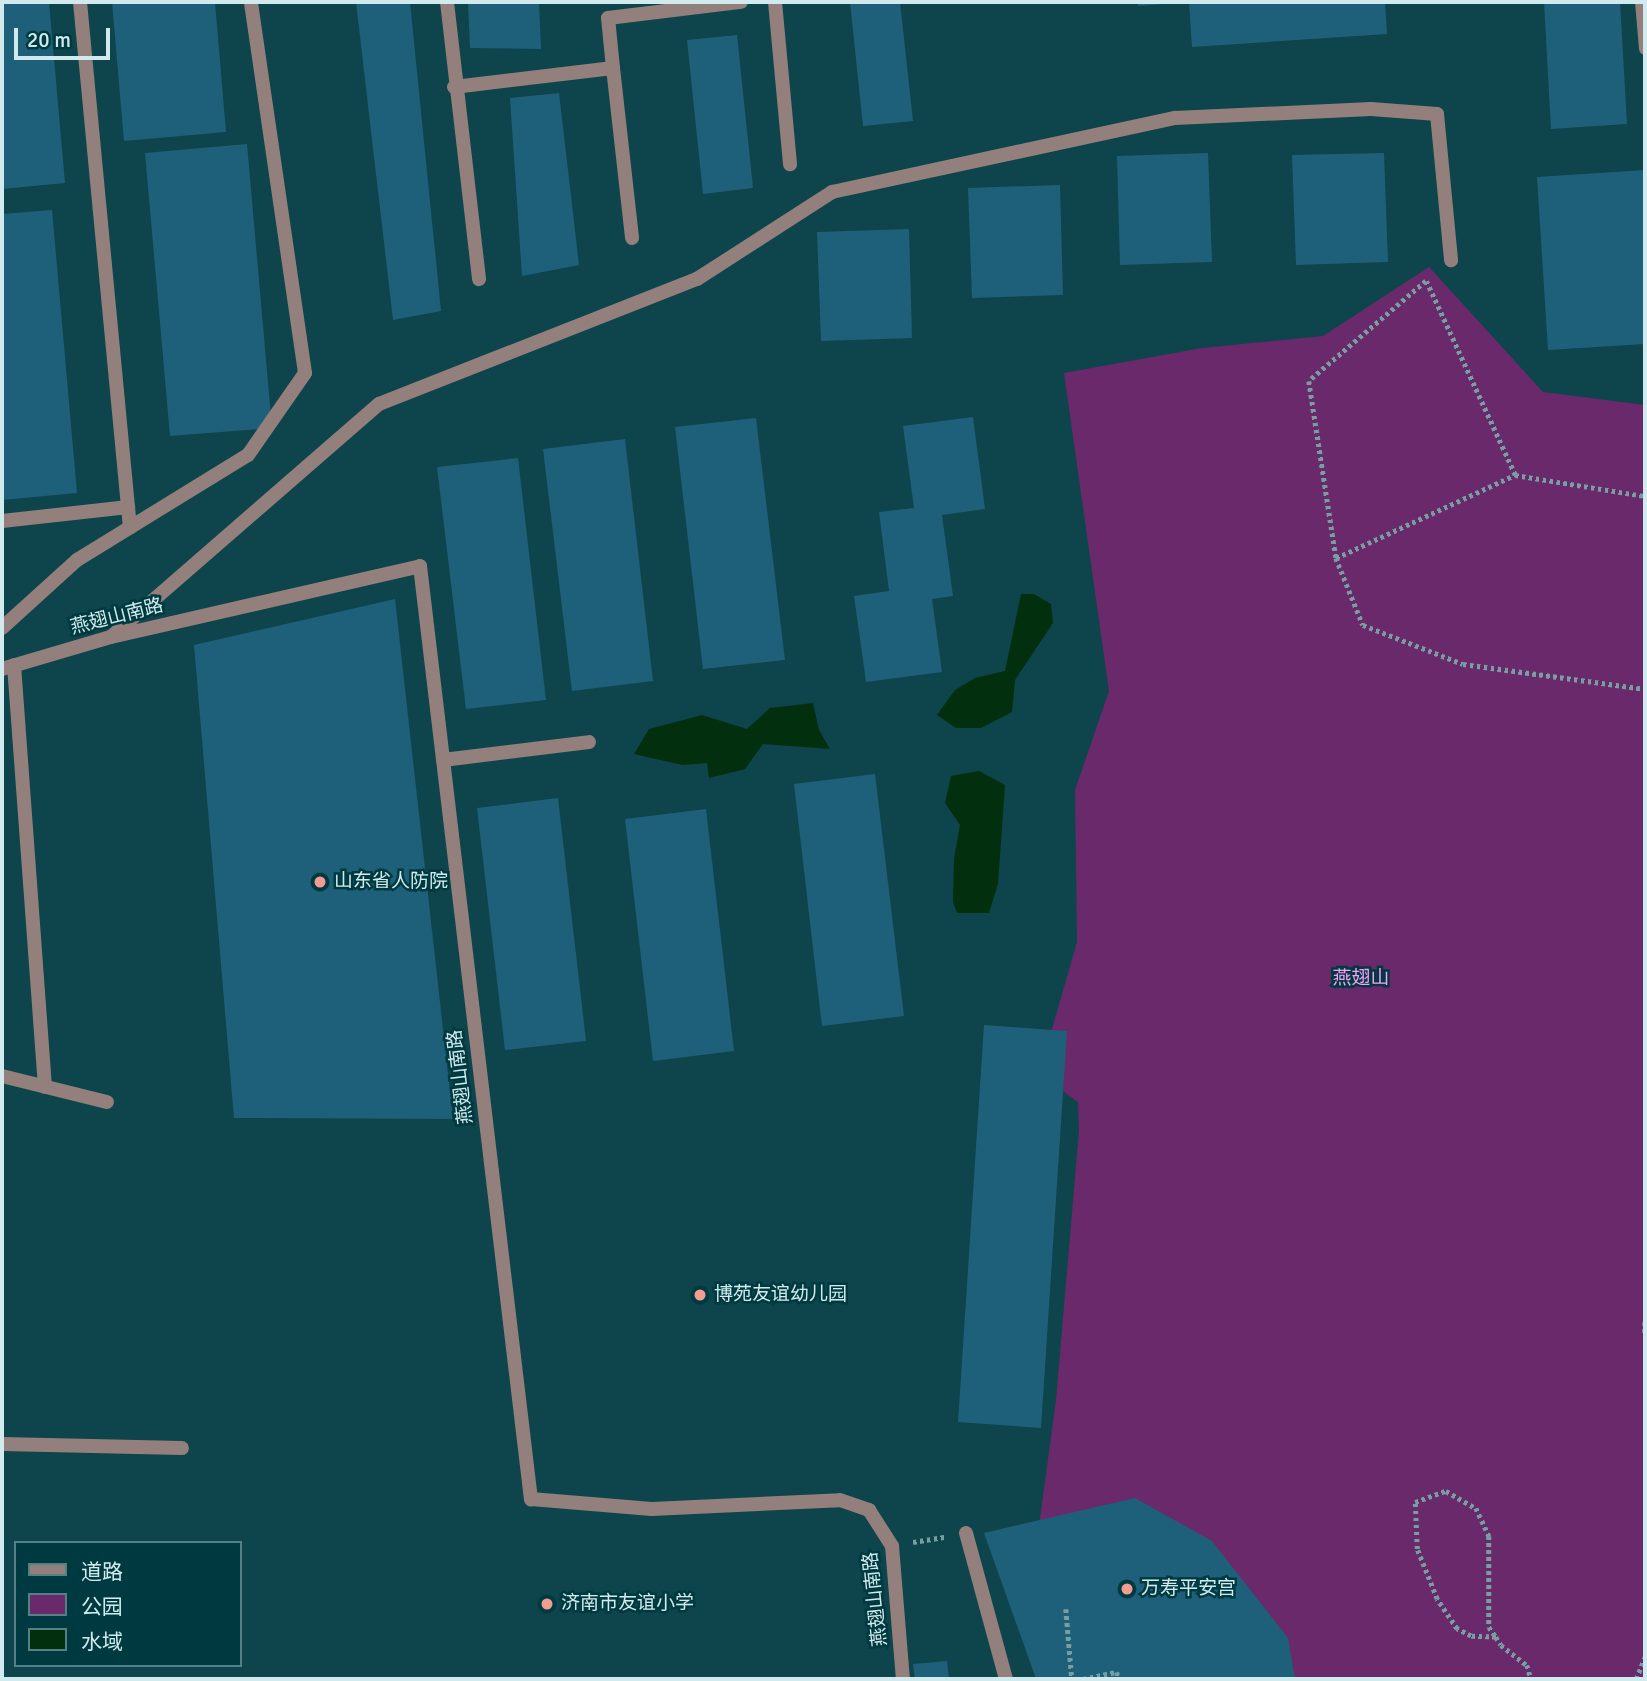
<!DOCTYPE html>
<meta charset="utf-8">
<style>
body{margin:0}
#map{position:relative;width:1647px;height:1681px;overflow:hidden;background:#0e444b;font-family:Signika,"Noto Sans SC",sans-serif}
div>[style]{position:absolute}
[style*='--x']{left:calc(var(--x)*1px);top:calc(var(--y)*1px);width:calc(var(--w)*1px);rotate:calc(var(--a)*1deg)}
.green>*{inset:0;background:#6a296a}
.water>*{inset:0;background:#02300e}
.building>*{inset:0;background:#1e6079}
.path>*{height:4.5px;margin-top:-2.25px;transform-origin:0;background:repeating-linear-gradient(90deg,#779ea3 0 3.5px,transparent 0 7px)}
.service>*{height:12px;margin:-6px;padding:0 6px;transform-origin:6px;border-radius:6px;background:#937f7c}
.minor>*{height:14px;margin:-7px;padding:0 7px;transform-origin:7px;border-radius:7px;background:#937f7c}
.dots>*{width:19px;height:19px;translate:-50% -50%;box-sizing:border-box;border:4px solid #003a41;border-radius:50%}
span{translate:-50% -50%;white-space:nowrap;text-align:center;line-height:1.15;-webkit-text-stroke:5px #003a41;paint-order:stroke}
.street-label{font-size:19px;color:#d1eaee}
.poi-label{font-size:19px;color:#d1eaee}
.left{translate:0 -50%;text-align:left}
.park-label{font-size:19px;color:#fa9ef9}
.frame{position:absolute;inset:0;border:4px solid #d1eaee;pointer-events:none}
.legend{position:absolute;left:14px;top:1541px;width:228px;height:126px;box-sizing:border-box;background:#003a41;border:2px solid #548086;margin:0;padding:9px 12px;list-style:none;font-size:21px;color:#d1eaee}
.legend li{display:flex;align-items:center;gap:14px;height:35px}
.legend b{width:35px;border:2px solid #548086}
.scale{position:absolute;left:14px;top:28px;width:96px;height:32px;box-sizing:border-box;border:4px solid #d1eaee;border-top:0;padding-left:9px;font-size:21px;line-height:24px;white-space:nowrap;color:#d1eaee;-webkit-text-stroke:5px #003a41;paint-order:stroke}
</style>
<div id="map">
<div class="green">
<i style="clip-path:polygon(1429px 267px,1543px 392px,1645px 405px,1645px 1679px,1088px 1679px,1038px 1533px,1056px 1400px,1079px 1131px,1078px 1102px,1039px 1074px,1077px 942px,1075px 790px,1109px 691px,1064px 373px,1202px 348px,1323px 336px)"></i>
</div>
<div class="water">
<i style="clip-path:polygon(1021px 594px,1034px 594px,1051px 604px,1053px 623px,1015px 680px,1012px 712px,981px 728px,956px 728px,937px 715px,955px 690px,975px 678px,1005px 671px)"></i>
<i style="clip-path:polygon(813px 703px,819px 730px,830px 749px,763px 744px,745px 769px,709px 778px,707px 763px,682px 765px,634px 754px,649px 729px,702px 715px,747px 729px,770px 708px)"></i>
<i style="clip-path:polygon(979px 771px,1005px 785px,998px 884px,989px 913px,957px 913px,953px 902px,954px 859px,960px 825px,945px 803px,951px 776px)"></i>
</div>
<div class="building">
<i style="clip-path:polygon(2px 2px,49px 2px,65px 183px,2px 189px)"></i>
<i style="clip-path:polygon(112px 2px,215px 2px,226px 132px,124px 141px)"></i>
<i style="clip-path:polygon(356px 2px,410px 2px,441px 311px,393px 320px)"></i>
<i style="clip-path:polygon(468px 2px,539px 2px,541px 49px,470px 48px)"></i>
<i style="clip-path:polygon(850px 2px,900px 2px,913px 121px,863px 126px)"></i>
<i style="clip-path:polygon(1138px 2px,1164px 2px,1164px 4px,1138px 6px)"></i>
<i style="clip-path:polygon(1189px 2px,1385px 2px,1387px 34px,1192px 47px)"></i>
<i style="clip-path:polygon(1544px 2px,1620px 2px,1627px 124px,1551px 129px)"></i>
<i style="clip-path:polygon(737px 35px,753px 188px,703px 194px,687px 40px)"></i>
<i style="clip-path:polygon(559px 93px,579px 265px,522px 276px,510px 98px)"></i>
<i style="clip-path:polygon(247px 144px,272px 428px,170px 436px,145px 153px)"></i>
<i style="clip-path:polygon(1208px 153px,1212px 262px,1120px 265px,1117px 156px)"></i>
<i style="clip-path:polygon(1384px 153px,1388px 262px,1296px 265px,1292px 155px)"></i>
<i style="clip-path:polygon(1645px 170px,1645px 344px,1548px 350px,1537px 177px)"></i>
<i style="clip-path:polygon(1060px 185px,1063px 295px,972px 298px,968px 188px)"></i>
<i style="clip-path:polygon(52px 210px,77px 493px,2px 500px,2px 214px)"></i>
<i style="clip-path:polygon(909px 229px,912px 338px,821px 341px,817px 232px)"></i>
<i style="clip-path:polygon(973px 417px,985px 509px,942px 515px,953px 596px,932px 599px,942px 672px,866px 682px,854px 596px,889px 591px,879px 512px,914px 508px,903px 426px)"></i>
<i style="clip-path:polygon(756px 418px,785px 660px,703px 669px,675px 427px)"></i>
<i style="clip-path:polygon(625px 439px,653px 681px,572px 691px,543px 449px)"></i>
<i style="clip-path:polygon(518px 458px,546px 700px,466px 709px,437px 467px)"></i>
<i style="clip-path:polygon(395px 599px,453px 1119px,234px 1118px,194px 645px)"></i>
<i style="clip-path:polygon(875px 774px,904px 1016px,822px 1026px,794px 784px)"></i>
<i style="clip-path:polygon(558px 798px,586px 1041px,505px 1050px,477px 808px)"></i>
<i style="clip-path:polygon(706px 809px,734px 1051px,653px 1061px,625px 819px)"></i>
<i style="clip-path:polygon(984px 1025px,1067px 1031px,1041px 1428px,958px 1422px)"></i>
<i style="clip-path:polygon(1135px 1498px,1212px 1541px,1288px 1638px,1295px 1679px,1036px 1679px,984px 1533px)"></i>
<i style="clip-path:polygon(947px 1661px,949px 1679px,915px 1679px,913px 1664px)"></i>
</div>
<div class="path">
<i style="--x:1515;--y:475;--w:213;--a:-114.6"></i>
<i style="--x:1426;--y:281;--w:154;--a:139.5"></i>
<i style="--x:1309;--y:381;--w:179;--a:81.3"></i>
<i style="--x:1336;--y:558;--w:72;--a:68.1"></i>
<i style="--x:1363;--y:625;--w:107;--a:21.3"></i>
<i style="--x:1463;--y:664;--w:184;--a:7.8"></i>
<i style="--x:1336;--y:558;--w:197;--a:-24.9"></i>
<i style="--x:1515;--y:475;--w:132;--a:9.2"></i>
<i style="--x:1645;--y:1322;--w:11;--a:90"></i>
<i style="--x:913;--y:1542;--w:33;--a:-9"></i>
<i style="--x:1066;--y:1609;--w:70;--a:85.1"></i>
<i style="--x:1496;--y:1637;--w:25;--a:-178"></i>
<i style="--x:1471;--y:1636;--w:16;--a:-153"></i>
<i style="--x:1457;--y:1629;--w:36;--a:-124"></i>
<i style="--x:1437;--y:1599;--w:54;--a:-111.8"></i>
<i style="--x:1417;--y:1549;--w:47;--a:-92.4"></i>
<i style="--x:1415;--y:1502;--w:33;--a:-20"></i>
<i style="--x:1446;--y:1491;--w:34;--a:30"></i>
<i style="--x:1476;--y:1508;--w:31;--a:65"></i>
<i style="--x:1489;--y:1536;--w:91;--a:90"></i>
<i style="--x:1489;--y:1627;--w:12;--a:55"></i>
<i style="--x:1496;--y:1637;--w:9;--a:58"></i>
<i style="--x:1501;--y:1645;--w:33;--a:38"></i>
<i style="--x:1527;--y:1665;--w:15;--a:74"></i>
<i style="--x:1083;--y:1679;--w:35;--a:-12"></i>
<i style="--x:1117;--y:1672;--w:7;--a:82"></i>
<i style="--x:1636;--y:1679;--w:24;--a:-68"></i>
</div>
<div class="service">
<i style="--x:1641;--y:2;--w:47;--a:85.1"></i>
</div>
<div class="minor">
<i style="--x:80;--y:2;--w:528;--a:84.57"></i>
<i style="--x:447;--y:2;--w:279;--a:83.4"></i>
<i style="--x:775;--y:2;--w:163;--a:84.7"></i>
<i style="--x:613;--y:68;--w:171;--a:83.6"></i>
<i style="--x:454;--y:87;--w:160;--a:-6.8"></i>
<i style="--x:613;--y:68;--w:50;--a:-95.7"></i>
<i style="--x:608;--y:18;--w:134;--a:-6.9"></i>
<i style="--x:2;--y:521;--w:127;--a:-6.3"></i>
<i style="--x:2;--y:628;--w:101;--a:-42.2"></i>
<i style="--x:77;--y:560;--w:201;--a:-31.6"></i>
<i style="--x:248;--y:455;--w:100;--a:-55.2"></i>
<i style="--x:305;--y:373;--w:375;--a:-98.3"></i>
<i style="--x:112;--y:636;--w:354;--a:-41"></i>
<i style="--x:379;--y:404;--w:342;--a:-21.5"></i>
<i style="--x:697;--y:279;--w:161;--a:-32.8"></i>
<i style="--x:832;--y:192;--w:351;--a:-12.2"></i>
<i style="--x:1175;--y:118;--w:196;--a:-2.6"></i>
<i style="--x:1371;--y:109;--w:66;--a:4.3"></i>
<i style="--x:1437;--y:114;--w:147;--a:84.5"></i>
<i style="--x:14;--y:665;--w:423;--a:85.8"></i>
<i style="--x:2;--y:669;--w:114;--a:-16.4"></i>
<i style="--x:111;--y:637;--w:317;--a:-12.9"></i>
<i style="--x:420;--y:566;--w:940;--a:83.22"></i>
<i style="--x:531;--y:1499;--w:121;--a:4.7"></i>
<i style="--x:652;--y:1509;--w:188;--a:-2.7"></i>
<i style="--x:840;--y:1500;--w:31;--a:19"></i>
<i style="--x:869;--y:1510;--w:43;--a:57.4"></i>
<i style="--x:892;--y:1546;--w:133;--a:85.3"></i>
<i style="--x:443;--y:760;--w:147;--a:-7"></i>
<i style="--x:2;--y:1076;--w:108;--a:13.9"></i>
<i style="--x:2;--y:1444;--w:180;--a:1.3"></i>
<i style="--x:966;--y:1533;--w:151;--a:74.7"></i>
</div>
<div class="dots">
<i style="left:320px;top:882px;background:#f59c91"></i>
<i style="left:700px;top:1295px;background:#f59c91"></i>
<i style="left:1127px;top:1589px;background:#f59c91"></i>
<i style="left:547px;top:1604px;background:#f59c91"></i>
</div>
<div class="street-label">
<span style="left:117px;top:617px;rotate:-14deg">燕翅山南路</span>
<span style="left:461px;top:1077px;rotate:-97deg">燕翅山南路</span>
<span style="left:876px;top:1599px;rotate:-96deg">燕翅山南路</span>
</div>
<div class="poi-label">
<span class="left" style="left:334px;top:882px">山东省人防院</span>
<span class="left" style="left:714px;top:1295px">博苑友谊幼儿园</span>
<span class="left" style="left:1141px;top:1589px">万寿平安宫</span>
<span class="left" style="left:561px;top:1604px">济南市友谊小学</span>
</div>
<div class="park-label">
<span style="left:1361px;top:979px">燕翅山</span>
</div>
<div class="frame"></div>
<ul class="legend">
<li><b style="height:9px;background:#937f7c"></b>道路</li>
<li><b style="height:19px;background:#6a296a"></b>公园</li>
<li><b style="height:19px;background:#02300e"></b>水域</li>
</ul>
<div class="scale">20 m</div>
</div>
